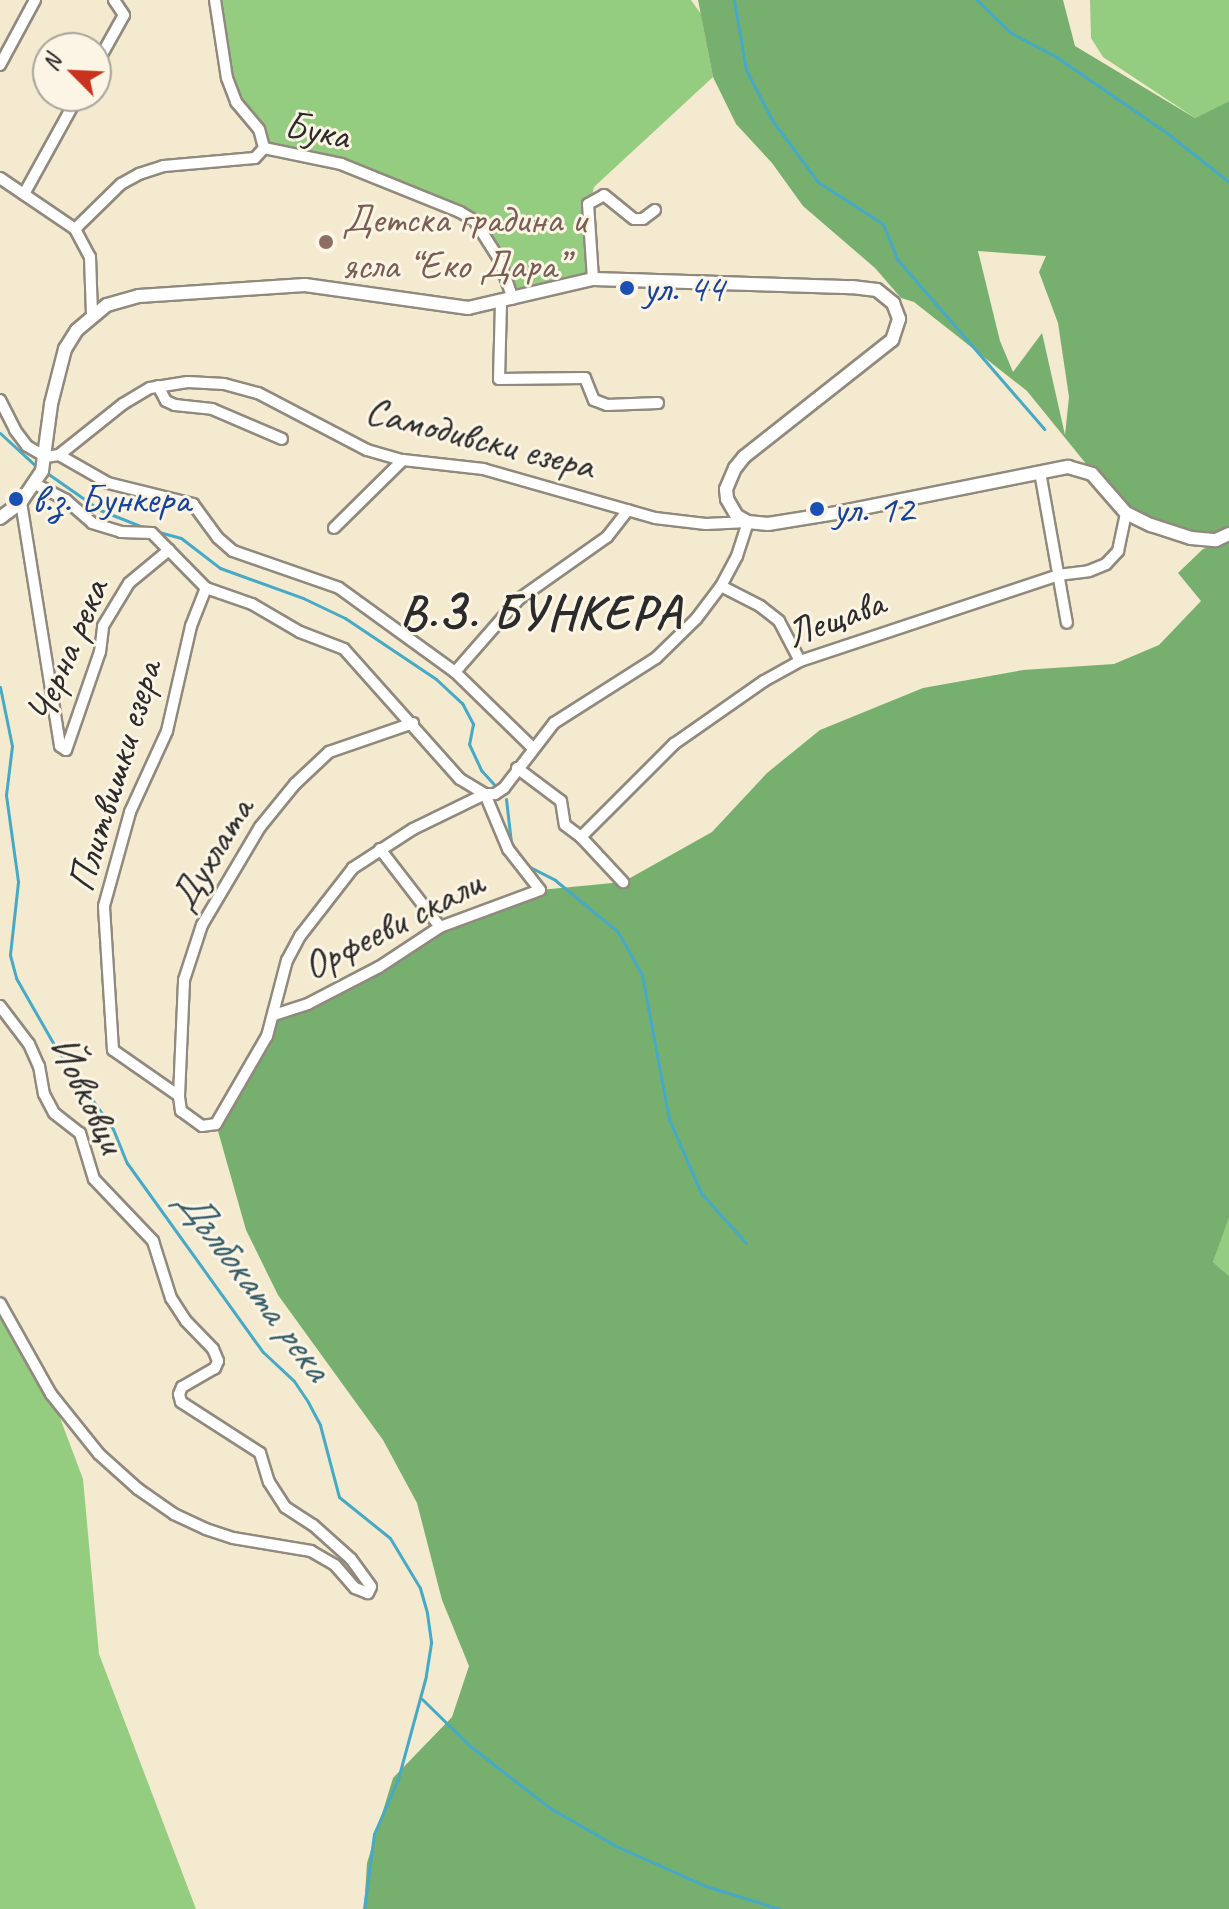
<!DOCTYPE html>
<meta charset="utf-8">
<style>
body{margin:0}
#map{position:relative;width:1229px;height:1909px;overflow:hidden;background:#f4ead0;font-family:Caveat,sans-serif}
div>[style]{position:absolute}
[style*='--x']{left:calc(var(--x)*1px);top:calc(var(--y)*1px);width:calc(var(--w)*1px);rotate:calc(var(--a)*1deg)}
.green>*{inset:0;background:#94cd80}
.forest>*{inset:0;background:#77b06e}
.stream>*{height:3px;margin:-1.5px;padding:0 1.5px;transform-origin:1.5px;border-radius:1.5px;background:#46a9c6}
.roads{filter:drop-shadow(2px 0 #908a7e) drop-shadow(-2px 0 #908a7e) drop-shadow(0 2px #908a7e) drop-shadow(0 -2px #908a7e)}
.minor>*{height:10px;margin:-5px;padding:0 5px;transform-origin:5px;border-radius:5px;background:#fff}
.tertiary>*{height:12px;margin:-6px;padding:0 6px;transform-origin:6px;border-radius:6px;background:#fff}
.dots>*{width:22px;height:22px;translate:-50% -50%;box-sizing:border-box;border:4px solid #fcf5e5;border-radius:50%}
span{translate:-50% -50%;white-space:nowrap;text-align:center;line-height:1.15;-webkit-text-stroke:6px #fcf5e5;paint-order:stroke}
.street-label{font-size:40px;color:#2b2b2b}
.education-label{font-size:40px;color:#785e54}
.left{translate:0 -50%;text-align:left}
.transit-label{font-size:40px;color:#164399}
.water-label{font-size:42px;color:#365d69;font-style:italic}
.district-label{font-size:48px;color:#2b2b2b;font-weight:700;letter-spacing:2px}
.north{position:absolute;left:32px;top:32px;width:80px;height:80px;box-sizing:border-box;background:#fcf5e5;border:2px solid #a8a49b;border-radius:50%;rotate:294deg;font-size:22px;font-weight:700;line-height:32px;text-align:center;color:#2b2b2b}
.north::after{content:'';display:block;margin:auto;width:28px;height:36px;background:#c8321e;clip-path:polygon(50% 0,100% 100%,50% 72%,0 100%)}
</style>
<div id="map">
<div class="green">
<i style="clip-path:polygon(215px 0,691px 0,701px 14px,713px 77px,594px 187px,587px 218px,593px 279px,513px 299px,475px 221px,384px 181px,264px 148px,259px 129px,236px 102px)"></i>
<i style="clip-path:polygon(1090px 0,1229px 0,1229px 101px,1195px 118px,1103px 57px,1091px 38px)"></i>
<i style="clip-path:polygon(1227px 1216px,1229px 1217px,1229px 1276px,1213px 1262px)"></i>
<i style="clip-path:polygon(0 1303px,51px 1394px,83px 1479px,99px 1654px,196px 1909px,0 1909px)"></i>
</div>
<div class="forest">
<i style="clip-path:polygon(evenodd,698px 0,1063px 0,1075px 46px,1195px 118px,1229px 101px,1229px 534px,1216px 540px,1126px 513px,1027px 391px,914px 302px,901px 298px,875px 268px,803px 206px,772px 163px,736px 124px,713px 77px,698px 0,978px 251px,1046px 256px,1039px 272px,1058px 323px,1069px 397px,1065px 435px,1042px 333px,1013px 372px,1000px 341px,978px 251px)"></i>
<i style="clip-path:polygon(1229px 541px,1229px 1217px,1213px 1262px,1229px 1276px,1229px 1909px,364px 1909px,367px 1863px,393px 1778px,452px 1717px,469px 1666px,442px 1600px,417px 1503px,383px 1440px,278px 1295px,246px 1230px,216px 1124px,275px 1015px,308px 1004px,440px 927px,540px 890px,623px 882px,712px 832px,767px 773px,820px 730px,923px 688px,1023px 670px,1114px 664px,1159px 645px,1201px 601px,1178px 573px,1203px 549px)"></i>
</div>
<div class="stream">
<i style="--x:734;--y:0;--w:71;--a:80.3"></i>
<i style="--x:746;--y:70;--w:56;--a:62.5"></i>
<i style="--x:772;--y:120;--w:77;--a:53.4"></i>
<i style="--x:818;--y:182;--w:77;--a:32.9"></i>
<i style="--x:883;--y:224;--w:38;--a:68"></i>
<i style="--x:897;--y:259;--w:225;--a:49.1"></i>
<i style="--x:977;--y:0;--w:47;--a:44.1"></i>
<i style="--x:1011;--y:33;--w:50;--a:27.6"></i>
<i style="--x:1055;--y:56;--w:136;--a:34.5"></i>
<i style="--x:1167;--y:133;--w:79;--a:38.3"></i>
<i style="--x:0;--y:433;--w:50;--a:42.6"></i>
<i style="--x:47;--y:473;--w:65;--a:34.9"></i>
<i style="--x:100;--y:510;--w:52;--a:21.6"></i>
<i style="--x:155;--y:531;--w:27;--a:15"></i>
<i style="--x:181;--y:538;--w:49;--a:37.6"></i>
<i style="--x:220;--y:568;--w:88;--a:19.9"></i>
<i style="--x:303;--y:598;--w:47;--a:25.5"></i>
<i style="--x:345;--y:618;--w:110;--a:33.8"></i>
<i style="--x:436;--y:679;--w:35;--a:43"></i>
<i style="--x:462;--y:703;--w:24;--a:62"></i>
<i style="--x:473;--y:724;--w:20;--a:101"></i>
<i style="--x:469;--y:744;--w:29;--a:65"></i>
<i style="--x:481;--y:770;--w:24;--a:48"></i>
<i style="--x:0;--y:687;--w:60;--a:78.5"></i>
<i style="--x:12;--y:746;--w:49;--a:97"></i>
<i style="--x:6;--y:795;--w:88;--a:82.1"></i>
<i style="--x:18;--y:882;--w:73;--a:96.3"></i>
<i style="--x:10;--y:955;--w:24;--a:75"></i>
<i style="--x:16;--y:978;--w:81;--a:60.3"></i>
<i style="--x:56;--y:1048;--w:99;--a:54.9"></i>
<i style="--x:113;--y:1129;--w:37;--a:68"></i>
<i style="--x:127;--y:1163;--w:233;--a:54.3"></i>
<i style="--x:263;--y:1352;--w:42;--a:43.1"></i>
<i style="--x:294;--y:1381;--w:25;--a:56"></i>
<i style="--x:308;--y:1402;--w:26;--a:62"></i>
<i style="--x:320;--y:1425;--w:74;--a:75.2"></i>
<i style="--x:339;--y:1497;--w:65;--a:38.8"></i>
<i style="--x:390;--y:1538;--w:58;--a:59"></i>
<i style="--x:420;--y:1588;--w:26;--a:74"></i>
<i style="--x:427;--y:1613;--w:30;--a:82"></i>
<i style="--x:431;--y:1643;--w:33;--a:99"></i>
<i style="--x:426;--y:1676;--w:107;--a:105.2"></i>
<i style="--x:398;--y:1779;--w:60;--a:113.6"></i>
<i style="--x:374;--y:1834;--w:76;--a:97.6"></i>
<i style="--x:506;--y:799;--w:43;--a:83.4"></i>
<i style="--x:511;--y:842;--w:14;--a:60"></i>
<i style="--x:524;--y:864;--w:35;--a:27"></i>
<i style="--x:555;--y:880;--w:82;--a:39.5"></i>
<i style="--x:618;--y:932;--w:49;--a:60.8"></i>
<i style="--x:642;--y:975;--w:147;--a:79.4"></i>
<i style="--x:669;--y:1119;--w:81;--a:66.6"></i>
<i style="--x:701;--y:1193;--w:67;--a:48"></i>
<i style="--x:422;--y:1699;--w:67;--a:44.4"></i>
<i style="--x:470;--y:1746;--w:101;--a:37.8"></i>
<i style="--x:550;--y:1808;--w:76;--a:29.9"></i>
<i style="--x:616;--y:1846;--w:98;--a:24"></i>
<i style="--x:706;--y:1886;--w:77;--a:17.3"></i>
</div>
<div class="roads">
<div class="minor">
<i style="--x:215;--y:0;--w:79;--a:81.3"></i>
<i style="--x:227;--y:78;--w:26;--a:69"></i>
<i style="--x:236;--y:102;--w:35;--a:50"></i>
<i style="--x:259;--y:129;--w:20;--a:75"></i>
<i style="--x:0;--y:65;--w:74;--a:-61.7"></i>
<i style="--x:96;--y:65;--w:57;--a:-60.8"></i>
<i style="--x:124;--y:15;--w:18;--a:-124"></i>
<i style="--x:264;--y:148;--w:79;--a:11.7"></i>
<i style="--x:341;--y:164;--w:128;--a:22"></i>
<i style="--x:460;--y:212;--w:17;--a:31"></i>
<i style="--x:475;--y:221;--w:45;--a:57.7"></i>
<i style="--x:499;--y:259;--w:42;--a:70.7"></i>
<i style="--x:0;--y:178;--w:91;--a:34.2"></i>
<i style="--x:75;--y:229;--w:32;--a:62"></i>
<i style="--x:90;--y:257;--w:58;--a:88"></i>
<i style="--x:24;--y:194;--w:112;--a:-61.1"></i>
<i style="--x:75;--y:229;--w:64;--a:-44.4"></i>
<i style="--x:121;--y:184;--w:21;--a:-29"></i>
<i style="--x:139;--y:174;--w:26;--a:-18"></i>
<i style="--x:164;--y:166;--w:91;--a:-5"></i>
<i style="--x:255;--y:158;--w:13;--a:-48"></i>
<i style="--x:593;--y:279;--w:75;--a:-93.8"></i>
<i style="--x:588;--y:204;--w:18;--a:-29"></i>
<i style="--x:604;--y:195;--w:38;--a:39"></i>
<i style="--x:634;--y:219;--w:9;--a:0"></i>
<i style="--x:643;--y:219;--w:15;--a:-37"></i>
<i style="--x:501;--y:303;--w:76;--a:91.5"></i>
<i style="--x:499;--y:379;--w:86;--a:-0.7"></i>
<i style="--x:585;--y:378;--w:24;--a:68"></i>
<i style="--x:594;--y:400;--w:14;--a:21"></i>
<i style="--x:607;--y:405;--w:51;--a:-2.2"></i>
<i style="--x:158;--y:386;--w:17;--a:62"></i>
<i style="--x:166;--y:401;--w:10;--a:24"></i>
<i style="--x:175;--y:405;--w:37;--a:6"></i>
<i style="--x:212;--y:409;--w:76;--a:23.2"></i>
<i style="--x:0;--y:400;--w:34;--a:63"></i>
<i style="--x:15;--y:430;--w:20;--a:53"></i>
<i style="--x:27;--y:446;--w:22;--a:30"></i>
<i style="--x:46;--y:457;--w:13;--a:-9"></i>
<i style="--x:59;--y:455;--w:56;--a:29.7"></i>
<i style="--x:108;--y:483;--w:88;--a:13.9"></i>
<i style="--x:193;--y:504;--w:42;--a:53.7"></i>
<i style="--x:218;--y:538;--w:20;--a:41"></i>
<i style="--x:233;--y:551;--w:112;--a:19.2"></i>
<i style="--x:339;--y:588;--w:143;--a:35.9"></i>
<i style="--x:455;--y:672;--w:109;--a:44.3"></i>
<i style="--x:59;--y:455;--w:82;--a:-38.6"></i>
<i style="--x:123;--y:404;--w:31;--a:-31"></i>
<i style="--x:150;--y:388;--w:38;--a:-9"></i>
<i style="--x:188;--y:382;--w:36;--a:3"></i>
<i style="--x:224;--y:384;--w:35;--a:15"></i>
<i style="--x:258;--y:393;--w:123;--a:27.6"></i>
<i style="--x:367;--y:450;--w:37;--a:16"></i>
<i style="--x:403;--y:460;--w:81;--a:6.4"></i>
<i style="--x:483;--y:469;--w:179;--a:15.9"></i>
<i style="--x:655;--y:518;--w:51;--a:6.7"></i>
<i style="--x:706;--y:524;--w:42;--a:-2.7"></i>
<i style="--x:748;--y:522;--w:36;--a:108"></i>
<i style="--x:737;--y:556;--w:34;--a:118"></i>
<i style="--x:721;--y:586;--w:41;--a:127.1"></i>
<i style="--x:696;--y:619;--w:56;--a:135.7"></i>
<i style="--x:656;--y:658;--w:121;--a:147.5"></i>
<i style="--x:554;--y:723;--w:82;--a:127.6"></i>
<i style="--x:504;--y:788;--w:11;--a:146"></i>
<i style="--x:495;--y:794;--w:10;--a:180"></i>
<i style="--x:485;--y:794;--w:80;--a:154.1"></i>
<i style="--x:413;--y:829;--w:72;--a:147"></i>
<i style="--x:353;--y:868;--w:86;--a:127.9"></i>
<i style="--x:300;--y:936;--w:27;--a:118"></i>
<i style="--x:287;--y:960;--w:79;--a:104.7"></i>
<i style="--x:267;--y:1036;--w:102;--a:120.1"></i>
<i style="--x:216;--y:1124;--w:14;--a:172"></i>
<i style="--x:202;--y:1126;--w:26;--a:-144"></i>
<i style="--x:181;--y:1111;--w:15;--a:-98"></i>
<i style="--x:179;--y:1096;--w:116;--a:-87.5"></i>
<i style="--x:184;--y:980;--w:58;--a:-71.9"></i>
<i style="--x:202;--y:925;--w:114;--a:-59.4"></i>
<i style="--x:260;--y:827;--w:55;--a:-50.9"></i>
<i style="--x:295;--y:784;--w:47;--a:-43.3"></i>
<i style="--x:329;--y:752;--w:89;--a:-19"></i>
<i style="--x:1040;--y:472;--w:153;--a:79.9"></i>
<i style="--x:35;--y:484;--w:35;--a:27"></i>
<i style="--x:66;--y:500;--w:35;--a:41"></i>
<i style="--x:92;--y:523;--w:30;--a:17"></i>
<i style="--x:121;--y:532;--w:31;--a:2"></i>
<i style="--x:152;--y:533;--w:77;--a:45.5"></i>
<i style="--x:206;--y:588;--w:49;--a:19.2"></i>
<i style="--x:252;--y:604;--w:56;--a:30.3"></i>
<i style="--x:300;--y:632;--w:47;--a:21.1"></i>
<i style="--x:344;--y:649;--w:174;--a:48.3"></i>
<i style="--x:460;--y:779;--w:29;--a:31"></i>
<i style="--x:485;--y:794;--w:60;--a:67.3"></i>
<i style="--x:508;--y:849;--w:52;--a:52"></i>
<i style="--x:540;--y:890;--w:107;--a:159.7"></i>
<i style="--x:440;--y:927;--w:73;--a:146.7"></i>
<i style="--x:379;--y:967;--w:80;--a:152.5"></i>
<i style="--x:308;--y:1004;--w:35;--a:162"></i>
<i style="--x:21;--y:502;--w:247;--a:80.9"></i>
<i style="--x:60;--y:746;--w:7;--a:34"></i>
<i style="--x:66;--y:750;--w:104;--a:-70.9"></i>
<i style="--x:100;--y:652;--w:26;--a:-83"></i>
<i style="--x:103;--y:626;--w:50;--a:-58.8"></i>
<i style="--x:129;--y:583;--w:52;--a:-39.5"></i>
<i style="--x:334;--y:528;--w:97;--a:-44.6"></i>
<i style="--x:721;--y:586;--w:44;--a:27.1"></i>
<i style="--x:760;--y:606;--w:24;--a:38"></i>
<i style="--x:779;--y:621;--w:45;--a:62.3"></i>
<i style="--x:455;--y:672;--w:97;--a:-48.8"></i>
<i style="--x:519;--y:599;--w:108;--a:-35.2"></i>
<i style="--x:607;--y:537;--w:34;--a:-52"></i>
<i style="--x:517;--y:768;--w:55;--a:36.9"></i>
<i style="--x:561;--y:801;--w:24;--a:81"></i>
<i style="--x:565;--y:825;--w:20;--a:37"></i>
<i style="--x:581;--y:837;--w:62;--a:47"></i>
<i style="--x:581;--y:837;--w:132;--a:-45"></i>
<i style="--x:674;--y:744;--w:110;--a:-35"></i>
<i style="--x:764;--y:681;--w:41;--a:-29.1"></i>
<i style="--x:800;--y:661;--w:272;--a:-18.4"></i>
<i style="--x:1058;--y:575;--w:31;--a:-7"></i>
<i style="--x:1089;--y:571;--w:18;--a:-22"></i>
<i style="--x:1106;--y:564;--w:18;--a:-47"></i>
<i style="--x:1118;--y:551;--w:39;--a:-78"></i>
<i style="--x:380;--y:849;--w:98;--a:52.4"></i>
<i style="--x:0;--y:1006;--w:48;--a:52.7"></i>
<i style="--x:29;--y:1044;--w:24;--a:66"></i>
<i style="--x:39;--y:1066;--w:28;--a:80"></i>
<i style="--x:44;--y:1094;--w:21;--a:62"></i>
<i style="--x:54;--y:1113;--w:33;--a:38"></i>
<i style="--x:80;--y:1133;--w:48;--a:73.1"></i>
<i style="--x:94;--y:1179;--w:86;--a:46.4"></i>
<i style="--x:153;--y:1241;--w:60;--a:72.5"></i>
<i style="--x:171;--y:1298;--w:27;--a:57"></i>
<i style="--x:186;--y:1321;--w:39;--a:46"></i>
<i style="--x:213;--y:1349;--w:13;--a:67"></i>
<i style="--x:218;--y:1361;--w:8;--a:113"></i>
<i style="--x:215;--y:1368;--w:38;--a:150"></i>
<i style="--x:182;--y:1387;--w:8;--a:113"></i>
<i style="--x:179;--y:1394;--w:8;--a:76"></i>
<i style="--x:181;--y:1402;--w:94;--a:32.8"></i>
<i style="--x:260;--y:1453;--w:30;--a:73"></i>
<i style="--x:269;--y:1482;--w:30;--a:57"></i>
<i style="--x:285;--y:1507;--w:33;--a:33"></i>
<i style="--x:313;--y:1525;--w:51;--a:41.8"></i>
<i style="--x:351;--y:1559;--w:34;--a:54"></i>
<i style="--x:371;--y:1587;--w:7;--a:117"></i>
<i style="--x:368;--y:1593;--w:14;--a:-159"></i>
<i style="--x:355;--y:1588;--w:30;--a:-131"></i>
<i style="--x:335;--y:1565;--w:28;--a:-150"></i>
<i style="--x:311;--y:1551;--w:79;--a:-170.5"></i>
<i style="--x:233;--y:1538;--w:28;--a:-162"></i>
<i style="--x:206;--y:1529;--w:35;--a:-155"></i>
<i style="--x:174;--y:1514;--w:44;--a:-145.2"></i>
<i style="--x:138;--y:1489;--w:52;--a:-138.1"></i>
<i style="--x:99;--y:1454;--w:77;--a:-128.7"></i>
<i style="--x:51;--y:1394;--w:104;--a:-119.3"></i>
<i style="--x:179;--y:1096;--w:80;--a:-145.1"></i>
<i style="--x:113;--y:1050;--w:144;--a:-93.6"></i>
<i style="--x:104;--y:906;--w:98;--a:-74.5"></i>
<i style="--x:130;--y:812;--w:89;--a:-65.4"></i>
<i style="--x:167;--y:731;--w:108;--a:-77.1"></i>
<i style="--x:191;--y:626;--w:41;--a:-68.5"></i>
</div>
<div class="tertiary">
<i style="--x:0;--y:518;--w:26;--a:-37"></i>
<i style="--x:21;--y:502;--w:37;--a:-56"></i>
<i style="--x:42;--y:471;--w:68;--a:-82.3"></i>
<i style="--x:51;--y:404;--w:57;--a:-75.7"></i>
<i style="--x:65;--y:349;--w:22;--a:-58"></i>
<i style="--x:77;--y:330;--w:39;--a:-40"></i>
<i style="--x:107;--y:305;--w:33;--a:-16"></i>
<i style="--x:139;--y:296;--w:166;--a:-3.8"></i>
<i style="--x:305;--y:285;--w:165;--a:8"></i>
<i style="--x:468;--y:308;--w:128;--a:-13.1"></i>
<i style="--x:593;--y:279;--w:259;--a:1.8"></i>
<i style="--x:852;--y:287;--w:25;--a:7"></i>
<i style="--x:877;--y:290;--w:21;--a:39"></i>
<i style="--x:893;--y:303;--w:17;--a:69"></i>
<i style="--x:899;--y:319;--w:22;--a:108"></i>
<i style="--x:892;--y:340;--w:189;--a:141.7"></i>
<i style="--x:744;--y:457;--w:14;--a:129"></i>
<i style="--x:735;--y:468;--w:23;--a:113"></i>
<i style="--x:726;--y:489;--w:10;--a:84"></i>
<i style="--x:727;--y:499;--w:20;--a:60"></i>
<i style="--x:737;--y:516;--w:13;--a:29"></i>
<i style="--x:748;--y:522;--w:20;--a:6"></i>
<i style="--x:768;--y:524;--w:70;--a:-9.1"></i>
<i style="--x:837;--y:513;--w:236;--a:-11.3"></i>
<i style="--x:1068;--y:467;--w:25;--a:16"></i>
<i style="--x:1092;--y:474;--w:52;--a:48.9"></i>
<i style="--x:1126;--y:513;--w:28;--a:26"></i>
<i style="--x:1151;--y:525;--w:42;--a:18"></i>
<i style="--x:1191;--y:538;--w:25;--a:5"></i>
<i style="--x:1216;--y:540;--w:14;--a:-25"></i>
</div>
</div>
<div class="dots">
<i style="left:326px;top:242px;background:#8d6e63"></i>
<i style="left:627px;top:288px;background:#1a4fb4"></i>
<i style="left:16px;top:499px;background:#1a4fb4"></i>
<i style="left:817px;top:509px;background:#1a4fb4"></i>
</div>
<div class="street-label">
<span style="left:317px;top:130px;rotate:11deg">Бука</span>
<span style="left:480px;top:438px;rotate:14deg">Самодивски езера</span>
<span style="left:835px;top:618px;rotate:-20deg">Лещава</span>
<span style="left:67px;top:651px;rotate:-67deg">Черна река</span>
<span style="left:114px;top:776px;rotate:-73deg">Плитвишки езера</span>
<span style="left:211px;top:854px;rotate:-59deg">Духлата</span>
<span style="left:393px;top:924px;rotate:-27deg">Орфееви скали</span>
<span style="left:88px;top:1094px;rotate:64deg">Йовковци</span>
</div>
<div class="education-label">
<span class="left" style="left:342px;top:242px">Детска градина и<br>ясла “Еко Дара”</span>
</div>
<div class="transit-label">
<span class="left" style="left:643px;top:288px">ул. 44</span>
<span class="left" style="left:32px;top:499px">в.з. Бункера</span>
<span class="left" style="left:833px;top:509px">ул. 12</span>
</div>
<div class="water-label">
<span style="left:253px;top:1284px;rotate:53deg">Дълбоката река</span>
</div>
<div class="district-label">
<span style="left:541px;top:613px">В.З. БУНКЕРА</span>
</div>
<div class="north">N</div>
</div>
